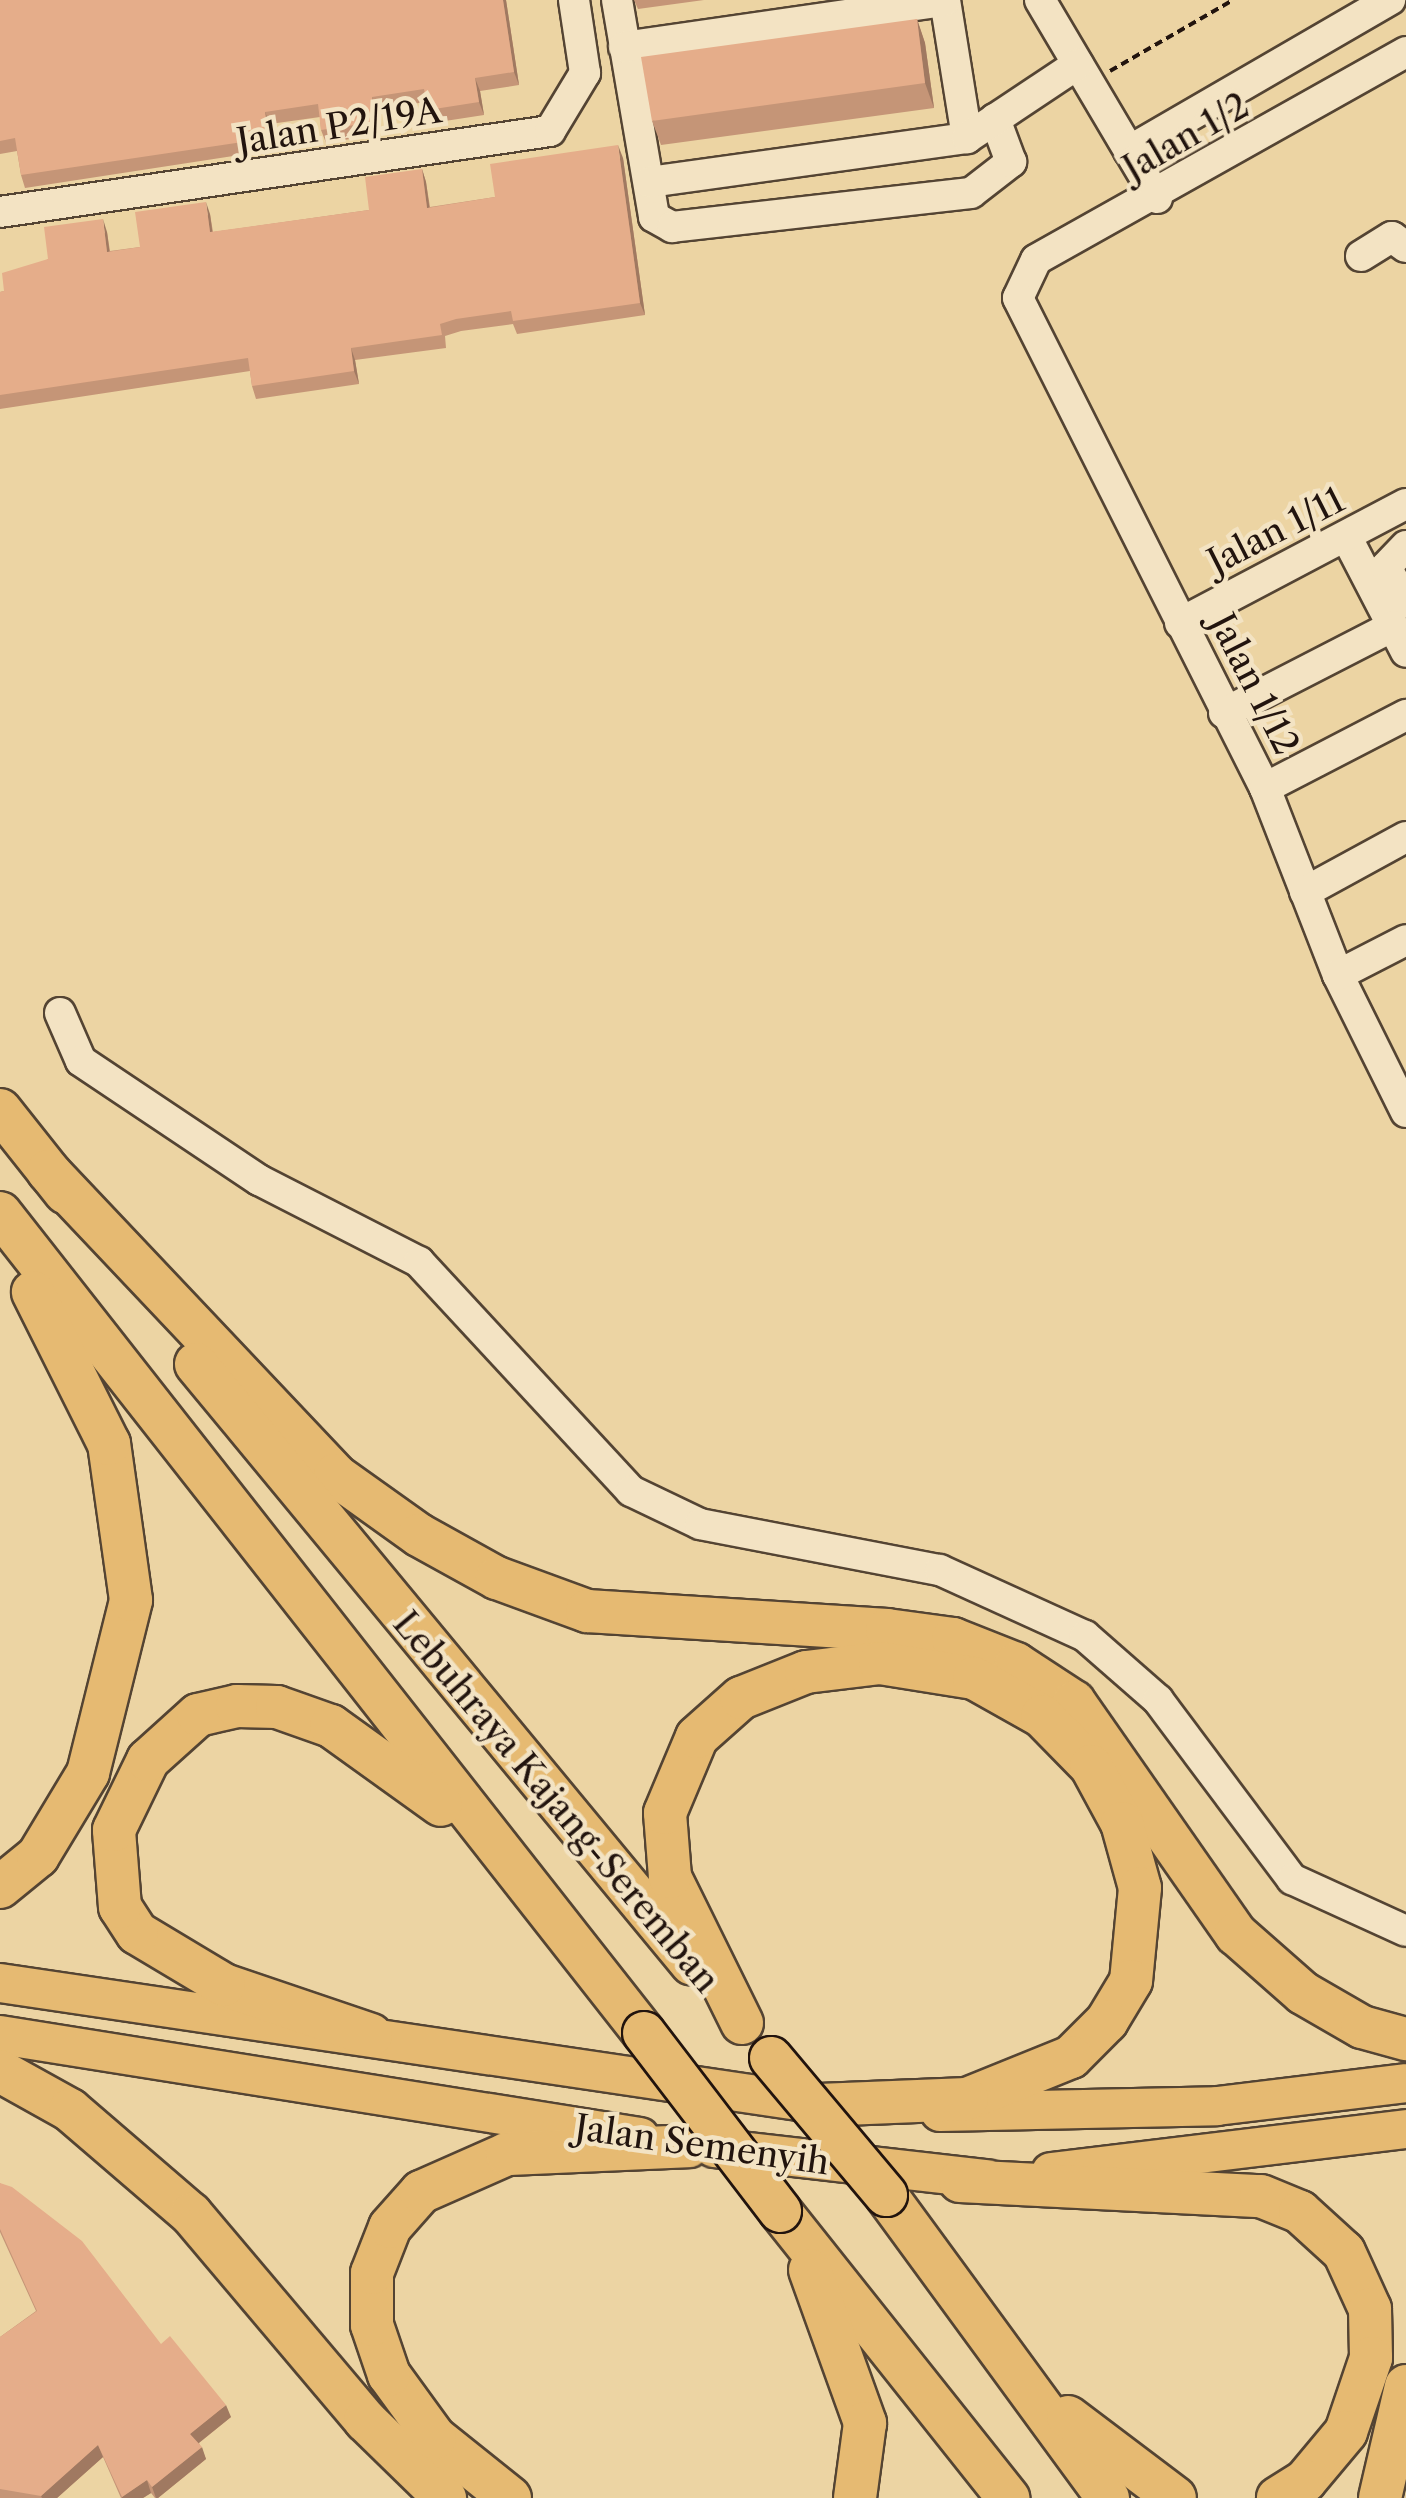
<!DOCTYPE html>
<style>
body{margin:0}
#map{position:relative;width:1406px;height:2498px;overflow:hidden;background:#ecd4a3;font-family:"Libre Caslon Text",serif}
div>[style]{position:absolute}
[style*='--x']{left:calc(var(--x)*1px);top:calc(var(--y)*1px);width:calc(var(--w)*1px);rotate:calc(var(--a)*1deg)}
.path>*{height:4px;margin-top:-2px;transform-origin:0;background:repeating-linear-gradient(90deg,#22140e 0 8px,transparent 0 13px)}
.roads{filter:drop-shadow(2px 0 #544433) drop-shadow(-2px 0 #544433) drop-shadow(0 2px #544433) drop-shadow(0 -2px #544433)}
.minor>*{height:30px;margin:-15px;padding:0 15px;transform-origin:15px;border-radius:15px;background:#f3e3c3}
.major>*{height:38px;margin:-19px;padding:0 19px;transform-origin:19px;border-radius:19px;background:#e6ba72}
.highway>*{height:42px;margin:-21px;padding:0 21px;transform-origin:21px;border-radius:21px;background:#e6ba72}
.bridges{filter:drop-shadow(2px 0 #22140e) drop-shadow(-2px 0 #22140e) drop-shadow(0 2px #22140e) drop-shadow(0 -2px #22140e)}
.highway-bridge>*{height:42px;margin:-21px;padding:0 21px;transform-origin:21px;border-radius:21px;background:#e6ba72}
.wall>*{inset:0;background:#c59577}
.shaded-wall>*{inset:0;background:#a07961}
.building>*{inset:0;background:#e5ad8a}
span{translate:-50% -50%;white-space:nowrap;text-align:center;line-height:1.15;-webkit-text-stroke:9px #f3e3c3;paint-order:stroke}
.street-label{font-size:35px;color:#22140e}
</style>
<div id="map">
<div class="path">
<i style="--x:1110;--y:71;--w:142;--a:-30"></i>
</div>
<div class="roads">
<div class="minor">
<i style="--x:617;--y:0;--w:220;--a:80.3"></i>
<i style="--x:654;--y:217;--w:21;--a:29"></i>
<i style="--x:672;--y:227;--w:301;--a:-6.5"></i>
<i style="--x:971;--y:193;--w:51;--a:-37.8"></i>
<i style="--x:1011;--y:162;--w:46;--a:-110.4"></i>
<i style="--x:945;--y:0;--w:140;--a:80.9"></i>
<i style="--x:1040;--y:0;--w:230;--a:59.4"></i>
<i style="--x:624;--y:47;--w:324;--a:-8.2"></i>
<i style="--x:1406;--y:52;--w:424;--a:150.7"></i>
<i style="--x:1036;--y:260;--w:42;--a:115.3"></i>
<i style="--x:1018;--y:298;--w:549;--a:63.25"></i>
<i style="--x:1265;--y:788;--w:201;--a:68.7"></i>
<i style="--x:1338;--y:975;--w:153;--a:63.6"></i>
<i style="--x:1129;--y:151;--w:302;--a:-30.1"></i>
<i style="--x:649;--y:182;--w:321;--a:-7.9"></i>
<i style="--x:967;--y:138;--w:133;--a:-33.7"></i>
<i style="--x:0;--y:212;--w:556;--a:-8.38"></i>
<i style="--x:550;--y:131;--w:68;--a:-58.9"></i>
<i style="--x:585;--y:73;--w:74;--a:-98.6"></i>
<i style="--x:1361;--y:256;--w:36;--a:-32"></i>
<i style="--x:1392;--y:237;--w:17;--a:36"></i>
<i style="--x:1347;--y:538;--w:128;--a:62.6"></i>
<i style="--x:1406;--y:546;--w:29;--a:134"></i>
<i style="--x:1386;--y:567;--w:41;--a:60.9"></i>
<i style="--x:1180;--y:623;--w:255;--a:-27.8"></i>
<i style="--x:1224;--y:713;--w:190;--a:-27.2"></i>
<i style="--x:1265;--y:788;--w:159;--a:-27.4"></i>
<i style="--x:1305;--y:892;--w:115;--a:-28.6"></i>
<i style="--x:1338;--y:975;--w:76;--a:-27.2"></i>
<i style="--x:60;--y:1013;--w:52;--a:66.4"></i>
<i style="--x:81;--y:1061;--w:214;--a:33.8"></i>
<i style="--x:259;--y:1180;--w:180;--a:27.1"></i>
<i style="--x:419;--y:1262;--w:312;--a:47.2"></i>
<i style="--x:631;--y:1491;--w:76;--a:25.6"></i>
<i style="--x:700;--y:1524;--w:244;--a:10.9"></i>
<i style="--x:940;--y:1570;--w:159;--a:24.5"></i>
<i style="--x:1085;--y:1636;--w:97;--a:41.2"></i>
<i style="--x:1158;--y:1700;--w:224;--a:53.2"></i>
<i style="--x:1292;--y:1879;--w:125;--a:24.5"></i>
</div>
<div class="major">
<i style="--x:0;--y:1983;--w:834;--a:8.41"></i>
<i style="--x:0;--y:2035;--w:648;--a:9.06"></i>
<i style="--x:940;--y:2112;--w:277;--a:-1.2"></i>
<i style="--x:1217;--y:2106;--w:190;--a:-6.9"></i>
<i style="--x:714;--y:2148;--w:275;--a:6.5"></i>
<i style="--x:1051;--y:2172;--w:358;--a:-6.9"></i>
</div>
<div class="highway">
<i style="--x:0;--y:1110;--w:105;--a:51.6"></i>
<i style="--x:48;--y:1171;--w:418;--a:46.6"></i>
<i style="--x:335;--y:1475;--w:103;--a:35.5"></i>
<i style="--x:419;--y:1535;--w:89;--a:28.9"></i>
<i style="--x:497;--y:1578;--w:96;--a:20.1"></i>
<i style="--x:587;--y:1611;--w:301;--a:3.6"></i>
<i style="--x:887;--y:1630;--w:67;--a:7.8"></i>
<i style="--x:953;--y:1639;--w:68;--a:21.6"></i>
<i style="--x:1016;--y:1664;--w:69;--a:33.2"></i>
<i style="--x:1074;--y:1702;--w:283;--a:55.1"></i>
<i style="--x:1236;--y:1934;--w:89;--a:41.4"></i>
<i style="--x:1303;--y:1993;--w:68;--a:30"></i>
<i style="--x:1362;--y:2027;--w:46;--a:15.3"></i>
<i style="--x:0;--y:1213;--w:1043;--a:51.86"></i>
<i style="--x:196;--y:1364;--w:778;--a:50.42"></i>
<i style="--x:0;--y:1887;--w:49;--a:-39.2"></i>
<i style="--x:38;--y:1856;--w:97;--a:-58.9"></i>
<i style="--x:88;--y:1773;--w:178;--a:-76"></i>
<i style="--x:131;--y:1600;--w:158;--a:-98"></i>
<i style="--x:109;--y:1444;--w:170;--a:-116.6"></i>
<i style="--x:742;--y:2023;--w:163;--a:-116.3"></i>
<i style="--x:670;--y:1877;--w:64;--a:-94.5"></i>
<i style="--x:665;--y:1813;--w:82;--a:-67.2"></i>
<i style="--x:697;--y:1737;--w:59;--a:-41.6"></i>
<i style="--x:741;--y:1698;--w:70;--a:-21.8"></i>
<i style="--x:806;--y:1672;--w:75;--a:-6.9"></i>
<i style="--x:880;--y:1663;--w:95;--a:9.1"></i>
<i style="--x:974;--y:1678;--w:78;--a:29.2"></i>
<i style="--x:1042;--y:1716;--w:70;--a:45.6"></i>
<i style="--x:1091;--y:1766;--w:65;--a:61.5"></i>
<i style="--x:1122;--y:1823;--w:67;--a:74.5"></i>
<i style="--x:1140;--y:1888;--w:93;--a:95.5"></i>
<i style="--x:1131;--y:1981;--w:47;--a:121"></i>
<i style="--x:1107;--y:2021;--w:51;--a:135"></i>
<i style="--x:1071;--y:2057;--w:112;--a:158"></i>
<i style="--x:967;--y:2099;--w:148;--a:177.7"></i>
<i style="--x:371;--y:2035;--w:155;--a:-161.2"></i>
<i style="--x:224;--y:1985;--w:101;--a:-149.1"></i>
<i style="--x:137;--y:1933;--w:31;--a:-123"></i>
<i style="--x:120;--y:1907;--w:77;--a:-94.5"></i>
<i style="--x:114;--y:1830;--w:78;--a:-64.1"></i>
<i style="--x:148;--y:1760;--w:67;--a:-42"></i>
<i style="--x:198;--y:1715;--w:40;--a:-13"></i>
<i style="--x:237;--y:1706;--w:40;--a:1.4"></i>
<i style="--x:277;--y:1707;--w:57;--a:19.4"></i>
<i style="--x:331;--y:1726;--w:135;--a:35.7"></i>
<i style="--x:0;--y:2071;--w:80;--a:29.1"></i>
<i style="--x:70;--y:2110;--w:160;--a:40.7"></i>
<i style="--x:191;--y:2214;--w:270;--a:49.8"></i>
<i style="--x:365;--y:2420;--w:112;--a:44.3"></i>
<i style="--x:960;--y:2181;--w:301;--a:2.9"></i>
<i style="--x:1261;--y:2196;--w:42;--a:22.3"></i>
<i style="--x:1300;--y:2212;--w:59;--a:42.3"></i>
<i style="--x:1344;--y:2252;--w:63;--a:65.5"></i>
<i style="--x:1370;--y:2309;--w:49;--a:88.8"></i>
<i style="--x:1371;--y:2358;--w:78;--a:108.7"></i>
<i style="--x:1346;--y:2432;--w:64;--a:129.9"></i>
<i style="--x:1305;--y:2481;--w:32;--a:148"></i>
<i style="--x:886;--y:2195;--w:376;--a:53.8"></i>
<i style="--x:780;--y:2211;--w:367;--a:51.5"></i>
<i style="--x:810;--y:2270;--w:163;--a:70.2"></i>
<i style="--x:865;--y:2423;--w:76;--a:97.6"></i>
<i style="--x:1068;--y:2417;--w:134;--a:37.1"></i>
<i style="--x:510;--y:2498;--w:96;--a:-141.3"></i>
<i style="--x:435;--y:2438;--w:78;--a:-126.1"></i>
<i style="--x:389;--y:2375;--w:53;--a:-108.8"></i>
<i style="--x:372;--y:2325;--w:52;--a:-90"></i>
<i style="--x:372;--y:2273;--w:49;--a:-68.6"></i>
<i style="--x:390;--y:2227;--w:47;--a:-48.5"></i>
<i style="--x:421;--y:2192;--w:94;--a:-23.8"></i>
<i style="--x:507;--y:2154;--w:182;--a:-2.5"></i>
<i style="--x:1380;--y:2498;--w:115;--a:-76.9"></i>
</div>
</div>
<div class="bridges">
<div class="highway-bridge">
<i style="--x:644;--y:2033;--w:224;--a:52.6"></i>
<i style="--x:771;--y:2058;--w:179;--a:50"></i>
</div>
</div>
<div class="wall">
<i style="clip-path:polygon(0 0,506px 0,519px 85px,480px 91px,484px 115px,432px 123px,426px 102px,376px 109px,380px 134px,326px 143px,321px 130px,320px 117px,270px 124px,273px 150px,25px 188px,21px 175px,17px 151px,0 154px)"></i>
<i style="clip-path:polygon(634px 0,704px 0,638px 9px)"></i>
<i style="clip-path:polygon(917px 19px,925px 43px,934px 108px,661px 145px,652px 121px)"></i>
<i style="clip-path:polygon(623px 158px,645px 315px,517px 334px,513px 324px,461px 331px,445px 336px,446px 348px,355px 360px,359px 384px,256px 399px,252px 386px,250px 371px,0 409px,0 292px,4px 291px,48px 259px,107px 232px,110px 251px,140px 247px,210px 214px,213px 232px,369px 210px,422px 169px,426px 182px,430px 207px,495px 197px)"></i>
<i style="clip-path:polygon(0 2183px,231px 2417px,199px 2443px,206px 2459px,158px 2498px,155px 2498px,151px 2493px,143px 2498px,121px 2498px,103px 2457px,57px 2498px,0 2498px,0 2337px,36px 2311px,0 2232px)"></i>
</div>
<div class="shaded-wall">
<i style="clip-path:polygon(503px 0,506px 0,519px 85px,514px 72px)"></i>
<i style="clip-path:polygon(917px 19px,925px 43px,934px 108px,925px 83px)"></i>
<i style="clip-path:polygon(475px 78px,480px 91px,484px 115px,479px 102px)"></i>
<i style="clip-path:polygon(372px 97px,376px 109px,380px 134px,375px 122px)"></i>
<i style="clip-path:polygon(265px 112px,270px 124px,273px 150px,269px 138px)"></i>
<i style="clip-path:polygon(618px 145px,623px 158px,645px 315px,640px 303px)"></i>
<i style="clip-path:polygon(422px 169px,426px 182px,431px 220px,427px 208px)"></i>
<i style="clip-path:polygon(206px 202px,210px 214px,214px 245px,210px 232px)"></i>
<i style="clip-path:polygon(103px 219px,107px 232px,111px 264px,107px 252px)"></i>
<i style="clip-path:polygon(351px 348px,355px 360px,359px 384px,354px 371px)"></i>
<i style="clip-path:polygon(226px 2405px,231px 2417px,195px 2446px,190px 2434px)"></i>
<i style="clip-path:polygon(98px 2445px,103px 2457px,57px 2498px,42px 2498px,41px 2496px)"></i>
<i style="clip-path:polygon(202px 2447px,206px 2459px,158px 2498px,156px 2498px,152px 2487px)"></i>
<i style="clip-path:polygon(147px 2480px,151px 2493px,143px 2498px,122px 2498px,122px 2497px)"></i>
</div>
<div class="building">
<i style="clip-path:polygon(0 0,503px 0,514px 72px,475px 78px,479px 102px,428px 110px,424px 89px,372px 97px,375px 122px,321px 130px,318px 104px,265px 112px,269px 138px,21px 175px,15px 138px,0 141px)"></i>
<i style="clip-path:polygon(917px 19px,925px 83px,652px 121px,641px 57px)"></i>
<i style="clip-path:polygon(618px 145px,640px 303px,513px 321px,511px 311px,456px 319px,440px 324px,442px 335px,351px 348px,354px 371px,252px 386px,248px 358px,0 395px,0 292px,4px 291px,2px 273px,48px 259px,44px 227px,103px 219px,107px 252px,140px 247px,135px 212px,206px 202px,210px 232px,369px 210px,365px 177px,422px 169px,427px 208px,495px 197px,490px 164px)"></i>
<i style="clip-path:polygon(0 2183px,12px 2187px,82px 2241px,161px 2344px,170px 2336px,226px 2405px,190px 2434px,202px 2447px,152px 2487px,147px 2480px,122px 2497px,98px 2445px,41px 2496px,0 2489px,0 2337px,37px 2311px,0 2229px)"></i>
</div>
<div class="street-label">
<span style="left:339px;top:126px;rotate:-9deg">Jalan P2/19A</span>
<span style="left:1186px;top:137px;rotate:-30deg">Jalan 1/2</span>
<span style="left:1276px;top:531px;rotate:-27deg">Jalan 1/11</span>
<span style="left:1254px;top:684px;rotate:63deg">Jalan 1/12</span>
<span style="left:556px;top:1802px;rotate:50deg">Lebuhraya Kajang-Seremban</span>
<span style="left:702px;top:2145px;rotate:8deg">Jalan Semenyih</span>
</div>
</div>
